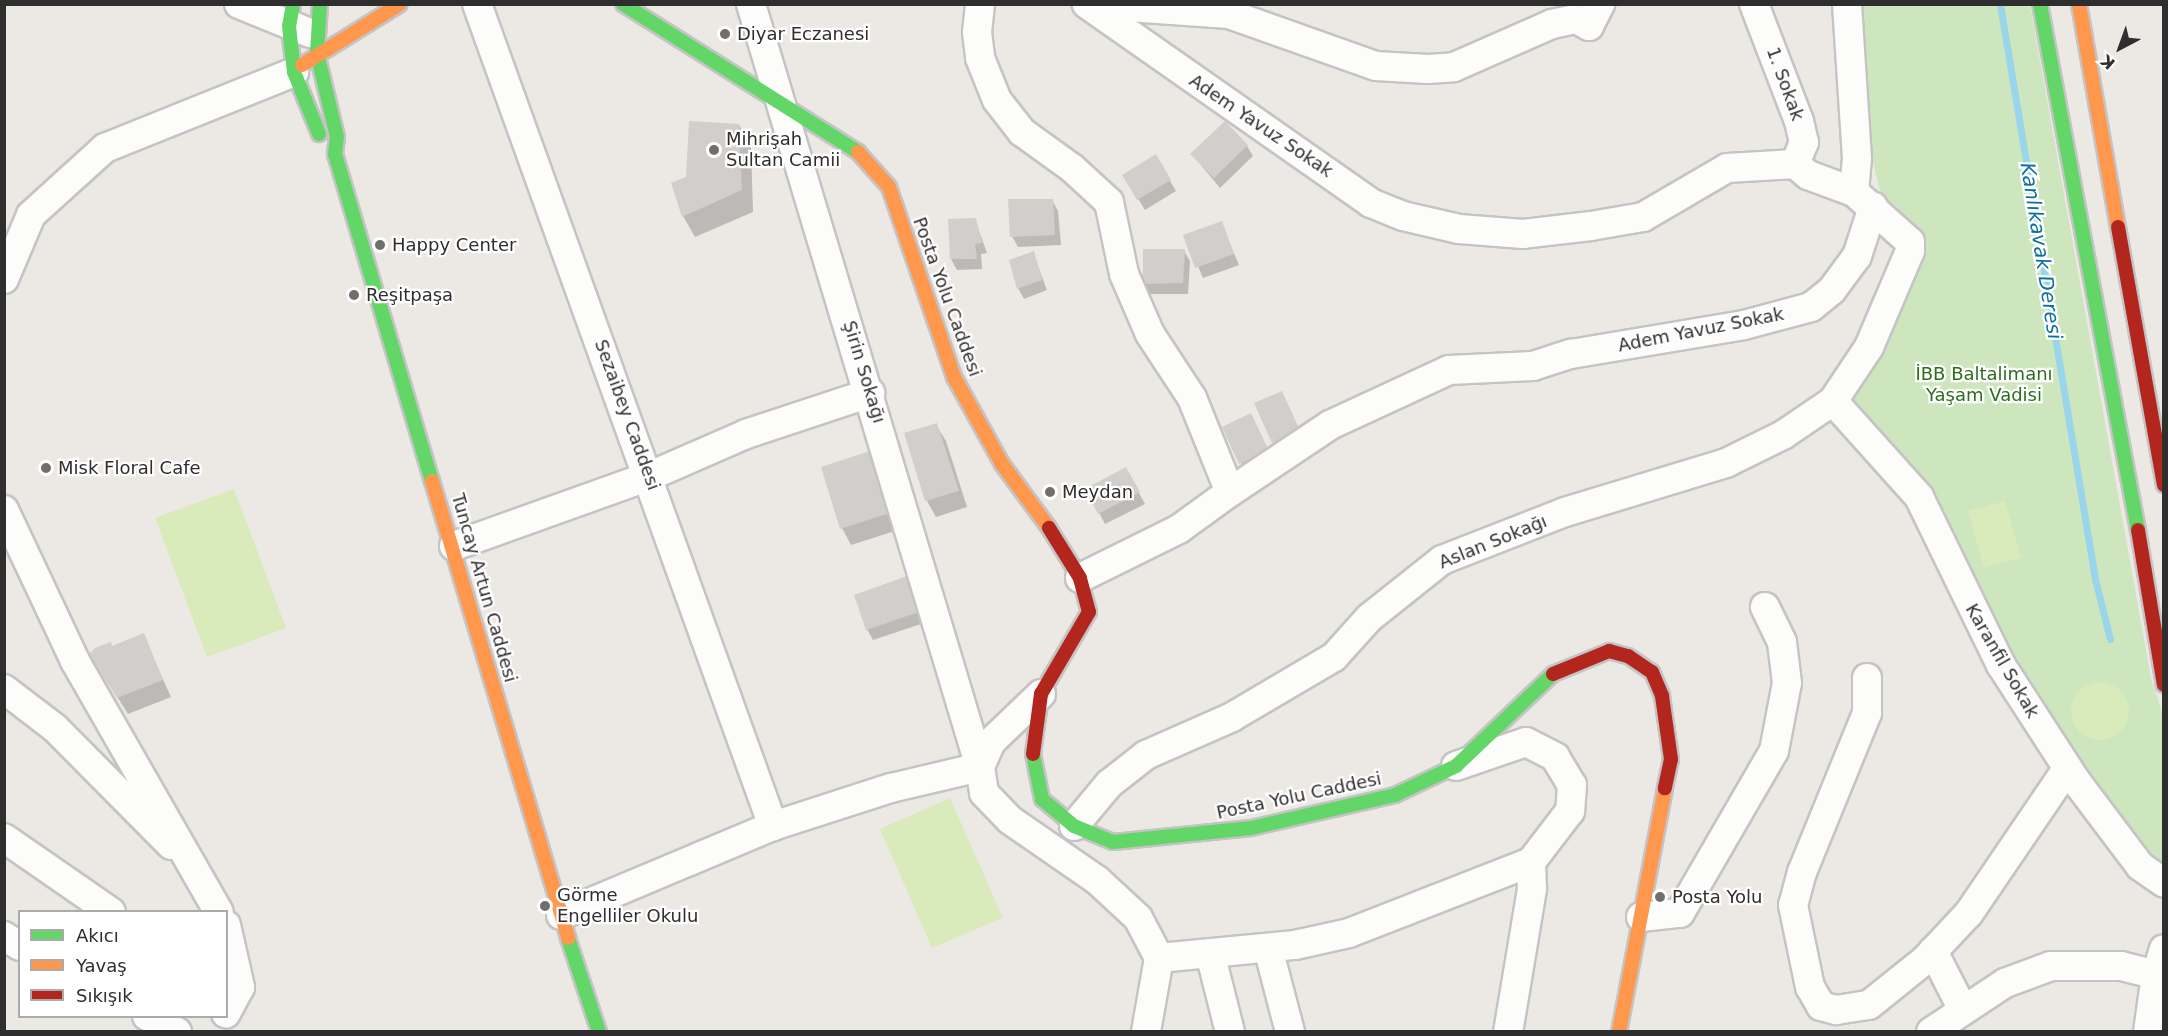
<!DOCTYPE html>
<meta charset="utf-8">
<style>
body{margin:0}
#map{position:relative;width:2168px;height:1036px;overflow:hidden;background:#ece8e4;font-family:"DejaVu Sans",sans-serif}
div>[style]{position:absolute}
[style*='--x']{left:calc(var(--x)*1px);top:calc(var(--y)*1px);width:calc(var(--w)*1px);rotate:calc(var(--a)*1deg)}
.green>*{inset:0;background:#cee6be}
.pitch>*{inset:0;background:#d9eabb}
.round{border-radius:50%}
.shadow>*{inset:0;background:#0003}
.stream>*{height:7px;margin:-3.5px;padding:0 3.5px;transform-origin:3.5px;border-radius:3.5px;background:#99d6ec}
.building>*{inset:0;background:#d1cecb}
.roads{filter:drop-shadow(2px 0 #c5c4c5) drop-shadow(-2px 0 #c5c4c5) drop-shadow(0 2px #c5c4c5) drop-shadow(0 -2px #c5c4c5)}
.street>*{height:28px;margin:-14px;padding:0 14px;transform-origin:14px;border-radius:14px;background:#fcfcfb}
.fast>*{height:14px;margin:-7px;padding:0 7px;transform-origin:7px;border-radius:7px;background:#63d668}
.slow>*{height:14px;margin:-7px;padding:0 7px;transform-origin:7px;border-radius:7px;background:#ff974d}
.jam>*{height:14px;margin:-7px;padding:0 7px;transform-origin:7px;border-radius:7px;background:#b3261e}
.dots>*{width:16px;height:16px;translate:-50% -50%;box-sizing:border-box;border:3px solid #fff;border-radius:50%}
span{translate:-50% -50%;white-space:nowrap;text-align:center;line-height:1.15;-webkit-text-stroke:4.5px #fff;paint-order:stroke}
.poi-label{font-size:18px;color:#2e2e2e}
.left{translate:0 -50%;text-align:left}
.street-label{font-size:18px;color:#2e2e2e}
.park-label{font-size:18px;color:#2c6e1b}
.water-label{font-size:20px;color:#0d6fa3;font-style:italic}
.frame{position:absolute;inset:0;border:6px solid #2e2e2e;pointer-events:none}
.legend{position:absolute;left:18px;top:910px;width:210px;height:108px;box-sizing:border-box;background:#fff;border:2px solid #ababab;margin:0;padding:8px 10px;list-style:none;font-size:18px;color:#2e2e2e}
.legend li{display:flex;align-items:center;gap:12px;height:30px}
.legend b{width:30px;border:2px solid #ababab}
.north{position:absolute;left:2090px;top:18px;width:60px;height:60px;-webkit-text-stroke:4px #fff;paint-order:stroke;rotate:221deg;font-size:16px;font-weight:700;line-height:24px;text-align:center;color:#2e2e2e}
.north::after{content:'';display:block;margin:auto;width:21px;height:27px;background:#2e2e2e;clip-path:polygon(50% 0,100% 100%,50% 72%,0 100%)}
</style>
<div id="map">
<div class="green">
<i style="clip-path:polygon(1863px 5px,2030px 5px,2151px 678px,2163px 715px,2163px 872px,2142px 856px,1843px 400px,1921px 235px,1880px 191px,1860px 107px)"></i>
</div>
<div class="pitch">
<i style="clip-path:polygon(234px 489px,286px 628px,207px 657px,155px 518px)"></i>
<i style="clip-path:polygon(2005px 501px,2021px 558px,1984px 568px,1968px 511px)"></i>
<i class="round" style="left:2071px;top:682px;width:58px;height:58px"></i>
<i style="clip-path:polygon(950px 798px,1003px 918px,932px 948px,880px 829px)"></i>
</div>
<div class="shadow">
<i style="clip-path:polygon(739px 125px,751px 147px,753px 212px,695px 237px,683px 216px)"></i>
<i style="clip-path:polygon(1247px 146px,1253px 156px,1220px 188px,1192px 154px)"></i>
<i style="clip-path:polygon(1155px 156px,1176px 191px,1145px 210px,1124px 175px)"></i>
<i style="clip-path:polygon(1052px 200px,1058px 211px,1061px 245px,1018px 247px,1012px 236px)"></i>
<i style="clip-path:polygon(975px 220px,987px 253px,981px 254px,982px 269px,957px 270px,951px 259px)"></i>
<i style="clip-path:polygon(1221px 223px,1239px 265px,1203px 278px,1185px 236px)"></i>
<i style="clip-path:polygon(1184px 251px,1190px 261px,1188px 294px,1150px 294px,1144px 283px)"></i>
<i style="clip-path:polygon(1033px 253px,1047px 290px,1024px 299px,1018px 288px)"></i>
<i style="clip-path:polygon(1282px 393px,1305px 442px,1279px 453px,1256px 404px)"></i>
<i style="clip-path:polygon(936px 425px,946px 441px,967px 507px,936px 517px,927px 501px,905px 434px)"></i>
<i style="clip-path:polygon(1257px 426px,1273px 461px,1247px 474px,1241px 463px)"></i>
<i style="clip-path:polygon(873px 452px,901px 529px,851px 545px,842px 528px)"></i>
<i style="clip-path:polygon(1126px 469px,1145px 504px,1105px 524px,1087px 490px)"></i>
<i style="clip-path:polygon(906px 578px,924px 623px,873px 640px,867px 629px)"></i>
<i style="clip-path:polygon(143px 635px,171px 697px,128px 714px,101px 671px,112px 647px)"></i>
</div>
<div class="stream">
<i style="--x:2000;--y:4;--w:583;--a:80.62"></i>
<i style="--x:2095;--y:579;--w:62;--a:76"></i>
</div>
<div class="building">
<i style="clip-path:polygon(689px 121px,739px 124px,742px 190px,682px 217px,671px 183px,686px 177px)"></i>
<i style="clip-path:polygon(1225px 121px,1248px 145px,1214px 178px,1190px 154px)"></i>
<i style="clip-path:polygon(1156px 154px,1171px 180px,1137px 200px,1122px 175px)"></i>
<i style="clip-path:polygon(1008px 199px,1053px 199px,1055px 235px,1010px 237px)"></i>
<i style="clip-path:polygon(976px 218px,982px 243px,975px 244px,977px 259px,950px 259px,948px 219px)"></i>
<i style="clip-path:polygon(1222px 221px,1234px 254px,1195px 268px,1183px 235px)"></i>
<i style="clip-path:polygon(1143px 249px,1185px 249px,1183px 283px,1143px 284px)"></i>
<i style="clip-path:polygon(1034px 251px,1042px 280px,1017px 289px,1009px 260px)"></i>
<i style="clip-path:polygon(1282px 391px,1300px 431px,1272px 443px,1254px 403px)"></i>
<i style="clip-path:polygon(1251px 413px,1268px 450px,1239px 464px,1222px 427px)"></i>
<i style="clip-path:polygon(937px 423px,959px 491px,925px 501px,904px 433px)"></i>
<i style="clip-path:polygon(873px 450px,893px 512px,840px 529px,821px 467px)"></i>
<i style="clip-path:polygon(1126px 467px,1140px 492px,1098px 514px,1085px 489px)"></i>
<i style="clip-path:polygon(907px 576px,919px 612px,866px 630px,854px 595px)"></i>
<i style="clip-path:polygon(144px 633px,163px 680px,117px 698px,89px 654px,95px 648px,111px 642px,112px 646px)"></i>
</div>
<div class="roads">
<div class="street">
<i style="--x:239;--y:4;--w:77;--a:22.2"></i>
<i style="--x:477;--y:4;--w:874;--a:70.2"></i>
<i style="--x:980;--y:4;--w:28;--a:96"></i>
<i style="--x:977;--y:32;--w:26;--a:83"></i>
<i style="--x:980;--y:58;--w:45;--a:68"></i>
<i style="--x:997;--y:100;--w:41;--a:52"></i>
<i style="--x:1022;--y:132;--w:62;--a:35.8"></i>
<i style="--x:1072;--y:168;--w:50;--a:42.6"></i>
<i style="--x:1109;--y:202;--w:74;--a:78.2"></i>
<i style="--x:1124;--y:274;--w:65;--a:66.6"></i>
<i style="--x:1150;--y:334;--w:77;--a:56.7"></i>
<i style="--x:1192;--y:398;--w:101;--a:68"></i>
<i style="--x:1230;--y:492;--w:120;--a:-33.8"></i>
<i style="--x:1330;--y:425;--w:131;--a:-24.8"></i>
<i style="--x:1449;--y:370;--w:84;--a:-2.7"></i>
<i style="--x:1533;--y:366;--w:40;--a:-18"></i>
<i style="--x:1571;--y:354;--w:175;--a:-9.5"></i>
<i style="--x:1744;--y:325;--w:69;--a:-15"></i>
<i style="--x:1811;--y:307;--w:27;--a:-39"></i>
<i style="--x:1832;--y:290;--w:42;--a:-53.7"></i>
<i style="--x:1857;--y:256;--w:52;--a:-71.9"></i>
<i style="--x:1754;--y:4;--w:125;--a:69"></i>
<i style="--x:1799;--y:121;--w:22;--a:77"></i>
<i style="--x:1804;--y:142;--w:24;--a:112"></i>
<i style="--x:1847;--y:4;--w:154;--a:86.3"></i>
<i style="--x:1857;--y:158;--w:34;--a:95"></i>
<i style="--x:1112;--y:19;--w:21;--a:-35"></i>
<i style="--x:1129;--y:7;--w:100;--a:4"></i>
<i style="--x:1229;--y:14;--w:156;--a:19.5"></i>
<i style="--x:1376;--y:66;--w:52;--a:3.3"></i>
<i style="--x:1428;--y:69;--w:26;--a:-4"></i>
<i style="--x:1454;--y:67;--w:107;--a:-23.7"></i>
<i style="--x:1552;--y:24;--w:25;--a:-12"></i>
<i style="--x:1576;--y:19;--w:15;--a:28"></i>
<i style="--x:1589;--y:26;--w:25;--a:-63"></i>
<i style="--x:4;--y:279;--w:69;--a:-67.1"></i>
<i style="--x:31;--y:215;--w:100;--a:-42.2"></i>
<i style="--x:105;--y:148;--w:204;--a:-21.9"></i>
<i style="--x:1833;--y:401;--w:129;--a:48.1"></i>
<i style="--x:1919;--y:497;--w:187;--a:64"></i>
<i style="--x:2001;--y:665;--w:138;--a:57.1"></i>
<i style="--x:2076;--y:781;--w:106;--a:53"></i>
<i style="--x:2140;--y:866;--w:29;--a:35"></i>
<i style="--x:4;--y:510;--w:167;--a:64.8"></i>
<i style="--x:75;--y:661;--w:289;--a:60.2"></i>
<i style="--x:454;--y:546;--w:208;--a:-19.7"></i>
<i style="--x:650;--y:476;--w:105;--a:-23.6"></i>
<i style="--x:746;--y:434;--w:131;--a:-18.3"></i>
<i style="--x:1080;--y:578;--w:110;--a:-26.3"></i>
<i style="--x:1179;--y:529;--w:63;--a:-36"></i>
<i style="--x:1867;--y:678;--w:35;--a:90"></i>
<i style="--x:1867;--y:713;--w:172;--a:112.2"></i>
<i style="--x:1802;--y:872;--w:34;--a:105"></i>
<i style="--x:1793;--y:905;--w:84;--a:78.3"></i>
<i style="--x:1810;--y:987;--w:22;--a:60"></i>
<i style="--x:1821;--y:1006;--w:16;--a:15"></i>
<i style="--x:1836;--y:1010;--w:33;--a:-9"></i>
<i style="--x:1869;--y:1005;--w:72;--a:-38.8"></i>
<i style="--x:1925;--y:960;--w:64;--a:-46.9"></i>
<i style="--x:1969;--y:913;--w:174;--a:-55.8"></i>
<i style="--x:4;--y:689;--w:64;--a:37.4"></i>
<i style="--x:55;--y:728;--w:165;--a:45.2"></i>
<i style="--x:1041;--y:694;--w:69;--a:136.2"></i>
<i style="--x:991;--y:742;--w:27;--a:114"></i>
<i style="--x:980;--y:767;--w:26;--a:81"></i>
<i style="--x:984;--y:793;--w:37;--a:46"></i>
<i style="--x:1010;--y:820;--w:106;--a:34.6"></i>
<i style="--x:1097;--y:880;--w:56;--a:42.8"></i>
<i style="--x:1138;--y:918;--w:45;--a:62.3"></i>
<i style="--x:1159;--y:958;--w:75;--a:100"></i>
<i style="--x:1456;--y:766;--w:74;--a:-18.9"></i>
<i style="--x:1526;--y:742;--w:33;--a:27"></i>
<i style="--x:1555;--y:757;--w:33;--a:59"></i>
<i style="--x:1572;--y:785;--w:26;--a:94"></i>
<i style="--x:1570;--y:811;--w:64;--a:127.4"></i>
<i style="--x:1074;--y:826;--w:55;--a:-50.2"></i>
<i style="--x:1109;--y:784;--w:47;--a:-38.1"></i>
<i style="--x:1146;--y:755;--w:94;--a:-23.8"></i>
<i style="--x:1232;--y:717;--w:118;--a:-30.5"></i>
<i style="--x:1334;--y:657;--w:52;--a:-48.1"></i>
<i style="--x:1369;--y:618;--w:93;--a:-38.5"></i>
<i style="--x:1442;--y:560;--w:132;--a:-21.3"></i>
<i style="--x:1565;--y:512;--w:168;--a:-16.9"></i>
<i style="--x:1726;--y:463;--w:64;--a:-26.2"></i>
<i style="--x:1783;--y:435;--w:60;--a:-34.2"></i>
<i style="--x:1833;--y:401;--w:65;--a:-56.3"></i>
<i style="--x:1869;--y:347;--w:104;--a:-66.9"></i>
<i style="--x:1910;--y:251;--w:9;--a:-90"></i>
<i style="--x:1910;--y:242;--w:75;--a:-138.2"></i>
<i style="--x:1854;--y:192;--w:49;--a:-159.7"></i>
<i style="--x:1808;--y:175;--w:17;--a:-140"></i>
<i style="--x:1795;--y:164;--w:68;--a:176.6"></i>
<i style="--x:1727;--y:168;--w:97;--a:149.7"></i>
<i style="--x:1643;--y:217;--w:53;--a:170.2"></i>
<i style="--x:1591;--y:226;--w:68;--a:173.3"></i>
<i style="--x:1523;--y:234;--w:64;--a:-175.5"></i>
<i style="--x:1459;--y:229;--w:57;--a:-166.9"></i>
<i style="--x:1403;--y:216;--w:35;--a:-158"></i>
<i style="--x:1371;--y:203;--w:347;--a:-145"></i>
<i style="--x:4;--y:838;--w:130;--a:34.7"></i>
<i style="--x:561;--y:915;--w:230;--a:-22.8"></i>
<i style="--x:773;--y:826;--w:124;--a:-17.9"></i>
<i style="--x:891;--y:788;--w:91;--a:-13.3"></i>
<i style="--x:980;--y:767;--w:797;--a:-106.71"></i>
<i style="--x:1641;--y:917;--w:39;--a:-6"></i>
<i style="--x:1680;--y:913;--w:187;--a:-59.9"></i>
<i style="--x:1774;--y:751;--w:69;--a:-79.2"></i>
<i style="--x:1787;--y:683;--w:41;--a:-97"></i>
<i style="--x:1782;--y:642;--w:39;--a:-116"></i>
<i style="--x:226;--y:925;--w:64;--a:77.3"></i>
<i style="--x:240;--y:987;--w:30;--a:118"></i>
<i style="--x:4;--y:936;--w:19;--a:32"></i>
<i style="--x:1268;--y:948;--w:87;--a:75.3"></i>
<i style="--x:1933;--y:951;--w:66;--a:63"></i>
<i style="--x:1210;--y:953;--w:81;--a:75.8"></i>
<i style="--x:1159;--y:958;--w:137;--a:-5.5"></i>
<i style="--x:1295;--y:945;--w:55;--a:-12.5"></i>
<i style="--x:1349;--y:933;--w:195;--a:-21.3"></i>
<i style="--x:1531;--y:862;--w:27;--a:88"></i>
<i style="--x:1532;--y:889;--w:145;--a:99.5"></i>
<i style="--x:147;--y:1016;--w:34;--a:28"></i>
<i style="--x:1931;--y:1032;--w:89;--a:-33.5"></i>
<i style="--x:2005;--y:983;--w:49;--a:-20.3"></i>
<i style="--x:2051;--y:966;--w:70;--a:0"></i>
<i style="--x:2121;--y:966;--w:36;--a:14"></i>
<i style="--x:2156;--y:975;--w:27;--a:-73"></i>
<i style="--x:2148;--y:1032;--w:58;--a:-82"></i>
</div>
<div class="fast">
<i style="--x:293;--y:4;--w:22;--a:100"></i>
<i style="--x:289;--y:26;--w:46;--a:83.8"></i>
<i style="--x:294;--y:72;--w:67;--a:68"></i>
<i style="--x:320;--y:4;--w:49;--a:93.5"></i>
<i style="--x:317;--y:53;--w:86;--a:76.6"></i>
<i style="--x:337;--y:137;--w:17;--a:97"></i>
<i style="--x:335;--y:154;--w:341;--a:73.5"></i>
<i style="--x:623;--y:4;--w:278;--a:32.2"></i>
<i style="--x:2040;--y:4;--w:535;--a:79.45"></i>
<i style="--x:1033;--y:754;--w:46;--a:78.7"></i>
<i style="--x:1042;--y:799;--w:42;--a:40.2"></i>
<i style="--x:1074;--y:826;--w:42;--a:22.3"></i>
<i style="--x:1113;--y:842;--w:139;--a:-5.8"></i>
<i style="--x:1251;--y:828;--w:148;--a:-12.9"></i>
<i style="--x:1395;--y:795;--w:68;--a:-25.4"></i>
<i style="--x:1456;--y:766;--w:134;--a:-43.5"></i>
<i style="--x:568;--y:938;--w:99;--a:71.7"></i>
</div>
<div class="slow">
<i style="--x:2079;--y:4;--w:226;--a:80.1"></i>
<i style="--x:302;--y:65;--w:115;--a:-31.9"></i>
<i style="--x:858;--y:152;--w:47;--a:48.5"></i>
<i style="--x:889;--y:187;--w:201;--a:71.1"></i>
<i style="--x:954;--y:377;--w:99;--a:61.1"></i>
<i style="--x:1002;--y:464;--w:79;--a:53.7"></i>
<i style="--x:432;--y:481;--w:477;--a:73.4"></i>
<i style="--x:1619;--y:1032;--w:248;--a:-79.3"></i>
</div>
<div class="jam">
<i style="--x:2118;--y:227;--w:262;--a:79.9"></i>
<i style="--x:2138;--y:530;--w:157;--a:80.5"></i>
<i style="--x:1553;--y:674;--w:61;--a:-22.3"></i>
<i style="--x:1609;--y:651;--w:20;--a:15"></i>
<i style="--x:1628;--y:656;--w:29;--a:34"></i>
<i style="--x:1652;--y:672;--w:26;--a:67"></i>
<i style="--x:1662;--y:696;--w:64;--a:81.9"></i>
<i style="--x:1671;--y:759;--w:30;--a:102"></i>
<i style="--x:1033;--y:754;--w:61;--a:-82.4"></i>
<i style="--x:1041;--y:694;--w:95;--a:-59.7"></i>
<i style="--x:1089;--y:612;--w:35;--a:-105"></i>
<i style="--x:1080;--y:578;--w:59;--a:-121.8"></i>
</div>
</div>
<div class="dots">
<i style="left:725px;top:34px;background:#706f6e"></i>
<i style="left:714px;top:150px;background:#706f6e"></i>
<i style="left:380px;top:245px;background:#706f6e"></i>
<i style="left:354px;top:295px;background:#706f6e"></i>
<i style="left:46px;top:468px;background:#706f6e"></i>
<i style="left:1050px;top:492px;background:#706f6e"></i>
<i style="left:1660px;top:897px;background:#706f6e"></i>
<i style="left:545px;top:906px;background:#706f6e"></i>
</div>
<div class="poi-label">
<span class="left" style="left:737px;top:34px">Diyar Eczanesi</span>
<span class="left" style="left:726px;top:150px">Mihrişah<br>Sultan Camii</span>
<span class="left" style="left:392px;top:245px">Happy Center</span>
<span class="left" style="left:366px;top:295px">Reşitpaşa</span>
<span class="left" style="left:58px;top:468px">Misk Floral Cafe</span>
<span class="left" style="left:1062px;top:492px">Meydan</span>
<span class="left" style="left:557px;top:906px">Görme<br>Engelliler Okulu</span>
<span class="left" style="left:1672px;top:897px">Posta Yolu</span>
</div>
<div class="street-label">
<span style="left:1785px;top:84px;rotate:70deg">1. Sokak</span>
<span style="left:1261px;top:126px;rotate:34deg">Adem Yavuz Sokak</span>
<span style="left:947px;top:297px;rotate:70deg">Posta Yolu Caddesi</span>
<span style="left:1701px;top:330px;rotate:-11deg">Adem Yavuz Sokak</span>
<span style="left:864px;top:372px;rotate:73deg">Şirin Sokağı</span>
<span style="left:627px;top:415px;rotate:70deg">Sezaibey Caddesi</span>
<span style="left:1493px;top:542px;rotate:-22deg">Aslan Sokağı</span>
<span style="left:484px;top:588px;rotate:74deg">Tuncay Artun Caddesi</span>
<span style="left:2002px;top:661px;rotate:60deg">Karanfil Sokak</span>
<span style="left:1299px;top:796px;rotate:-12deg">Posta Yolu Caddesi</span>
</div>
<div class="park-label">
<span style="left:1984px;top:385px">İBB Baltalimanı<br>Yaşam Vadisi</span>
</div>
<div class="water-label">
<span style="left:2041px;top:251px;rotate:81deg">Kanlıkavak Deresi</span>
</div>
<div class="frame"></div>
<ul class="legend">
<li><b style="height:8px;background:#63d668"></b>Akıcı</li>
<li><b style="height:8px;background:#ff974d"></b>Yavaş</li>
<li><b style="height:8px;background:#b3261e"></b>Sıkışık</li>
</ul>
<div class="north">K</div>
</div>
